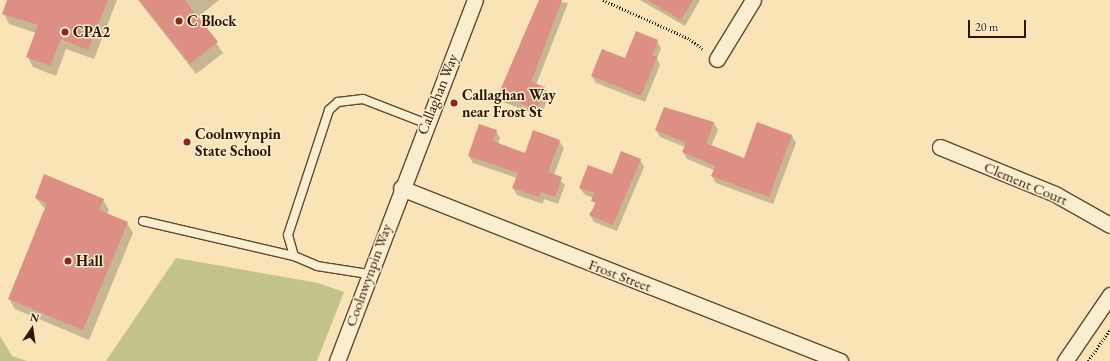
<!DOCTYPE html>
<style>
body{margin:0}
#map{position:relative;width:1110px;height:361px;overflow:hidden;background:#f8e4b6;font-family:"EB Garamond",serif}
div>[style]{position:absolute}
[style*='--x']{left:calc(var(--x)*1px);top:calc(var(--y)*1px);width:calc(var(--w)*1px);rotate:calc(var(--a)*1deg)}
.green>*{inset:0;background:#c2c28b}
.shadow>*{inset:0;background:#0003}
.building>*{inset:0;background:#dd8f84}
.path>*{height:2.5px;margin-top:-1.25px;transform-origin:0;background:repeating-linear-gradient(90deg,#301400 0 1px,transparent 0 3px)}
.roads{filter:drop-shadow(1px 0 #62482e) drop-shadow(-1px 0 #62482e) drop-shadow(0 1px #62482e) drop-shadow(0 -1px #62482e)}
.service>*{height:8px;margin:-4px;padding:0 4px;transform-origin:4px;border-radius:4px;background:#faedd0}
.minor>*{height:15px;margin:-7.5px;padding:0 7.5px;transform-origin:7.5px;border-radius:7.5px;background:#faedd0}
.dots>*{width:11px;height:11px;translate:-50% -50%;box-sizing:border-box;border:2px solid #faedd0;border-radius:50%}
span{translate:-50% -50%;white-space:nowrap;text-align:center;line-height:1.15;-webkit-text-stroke:3px #faedd0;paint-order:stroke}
.poi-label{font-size:15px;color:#301400;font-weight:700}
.left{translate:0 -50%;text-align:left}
.street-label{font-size:15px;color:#301400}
.north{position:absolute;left:12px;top:309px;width:40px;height:40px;-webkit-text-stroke:3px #faedd0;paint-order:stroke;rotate:13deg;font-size:11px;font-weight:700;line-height:16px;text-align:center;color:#301400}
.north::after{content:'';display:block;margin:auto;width:14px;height:18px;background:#301400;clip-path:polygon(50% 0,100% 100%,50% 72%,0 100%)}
.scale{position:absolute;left:968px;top:20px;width:58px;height:18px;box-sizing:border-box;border:2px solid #301400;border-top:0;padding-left:5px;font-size:12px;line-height:14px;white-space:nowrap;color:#301400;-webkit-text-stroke:3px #faedd0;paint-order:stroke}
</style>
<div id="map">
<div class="green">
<i style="clip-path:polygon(176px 258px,318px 283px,344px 292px,317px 361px,106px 361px)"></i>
<i style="clip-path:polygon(0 336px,12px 356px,27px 361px,0 361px)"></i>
</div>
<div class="shadow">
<i style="clip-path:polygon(8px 0,117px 0,94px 59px,66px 49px,56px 76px,33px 67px,27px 56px,36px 33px,9px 24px,4px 14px)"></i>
<i style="clip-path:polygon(138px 0,219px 0,198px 17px,223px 53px,196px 74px)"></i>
<i style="clip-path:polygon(540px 0,568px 3px,536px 85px,545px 88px,549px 95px,541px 116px,503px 102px,499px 95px)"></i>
<i style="clip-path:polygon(640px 0,700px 0,685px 26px)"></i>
<i style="clip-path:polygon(657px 41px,661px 48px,657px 59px,660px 65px,645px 102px,596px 83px,592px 76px)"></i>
<i style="clip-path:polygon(714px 123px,718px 130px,711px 146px,745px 159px,792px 136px,796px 143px,773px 204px,716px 183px,712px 176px,714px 170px,687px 159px,683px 152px,685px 147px,660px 137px,656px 130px)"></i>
<i style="clip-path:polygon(496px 131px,500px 138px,498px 144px,526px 154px,559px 141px,564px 148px,554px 175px,565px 185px,558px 204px,544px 199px,543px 204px,517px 195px,513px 188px,517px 178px,473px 163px,469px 156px)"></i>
<i style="clip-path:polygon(640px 160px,644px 167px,617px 231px,594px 222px,590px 215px,595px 206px,594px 198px,585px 195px,580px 188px,613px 176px)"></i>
<i style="clip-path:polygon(36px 198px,103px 200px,109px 210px,107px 215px,127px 223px,133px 233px,89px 340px,15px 309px,9px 299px,46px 210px)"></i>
</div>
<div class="building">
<i style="clip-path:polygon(7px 0,108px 0,88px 50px,61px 39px,50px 66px,26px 57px,38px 25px,2px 14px)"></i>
<i style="clip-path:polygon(139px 0,185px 0,218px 42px,190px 64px)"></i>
<i style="clip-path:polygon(539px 0,562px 0,531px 82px,545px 87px,537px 109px,498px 95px)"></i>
<i style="clip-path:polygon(647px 0,693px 0,681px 20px)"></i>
<i style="clip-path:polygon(636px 31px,658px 40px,652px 55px,657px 57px,641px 96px,591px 76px,602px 49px,625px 58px)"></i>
<i style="clip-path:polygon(664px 107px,714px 122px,706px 143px,744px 158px,757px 122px,792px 135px,769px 197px,711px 176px,715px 166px,682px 152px,686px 143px,655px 130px)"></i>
<i style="clip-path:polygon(479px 124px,497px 130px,493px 141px,525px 153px,533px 130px,560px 140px,548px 172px,562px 177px,555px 197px,541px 192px,539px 197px,512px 188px,518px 173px,468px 156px)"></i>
<i style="clip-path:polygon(621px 151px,641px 159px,613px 225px,589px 215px,596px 203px,591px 201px,594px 193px,579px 188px,588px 165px,612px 174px)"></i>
<i style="clip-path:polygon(44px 174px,104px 199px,99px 210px,128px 222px,83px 330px,8px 299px,47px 203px,35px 198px)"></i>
</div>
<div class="path">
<i style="--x:603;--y:0;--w:95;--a:24.1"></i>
<i style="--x:690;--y:39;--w:16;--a:38"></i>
<i style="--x:1088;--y:361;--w:39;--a:-55"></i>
</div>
<div class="roads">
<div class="service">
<i style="--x:143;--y:221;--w:155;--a:13.1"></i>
<i style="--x:294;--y:256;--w:25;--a:23"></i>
<i style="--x:317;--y:266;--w:52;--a:8.9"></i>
<i style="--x:294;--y:256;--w:22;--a:-106"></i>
<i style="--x:288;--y:235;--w:132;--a:-71.8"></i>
<i style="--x:329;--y:110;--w:12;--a:-42"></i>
<i style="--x:338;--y:102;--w:25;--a:-7"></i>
<i style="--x:363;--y:99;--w:66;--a:21.2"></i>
</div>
<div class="minor">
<i style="--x:717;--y:59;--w:69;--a:-58.6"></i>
<i style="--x:940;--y:147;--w:124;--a:22.2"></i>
<i style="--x:1055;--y:194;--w:63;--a:29.4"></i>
<i style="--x:401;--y:188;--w:472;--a:21.5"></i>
<i style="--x:337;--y:361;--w:386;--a:-69.1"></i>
<i style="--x:1065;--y:361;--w:80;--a:-55.7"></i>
</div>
</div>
<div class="dots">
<i style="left:179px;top:21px;background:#8f2418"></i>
<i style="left:65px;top:32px;background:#8f2418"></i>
<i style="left:454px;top:103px;background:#8f2418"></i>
<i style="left:187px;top:142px;background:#8f2418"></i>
<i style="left:68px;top:261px;background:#8f2418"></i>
</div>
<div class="poi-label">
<span class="left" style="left:187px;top:21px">C Block</span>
<span class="left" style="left:73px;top:32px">CPA2</span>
<span class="left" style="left:462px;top:103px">Callaghan Way<br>near Frost St</span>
<span class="left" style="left:195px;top:142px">Coolnwynpin<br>State School</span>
<span class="left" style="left:76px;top:261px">Hall</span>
</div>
<div class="street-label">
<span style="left:437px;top:94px;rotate:-68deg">Callaghan Way</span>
<span style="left:1026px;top:183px;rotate:23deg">Clement Court</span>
<span style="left:368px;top:275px;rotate:-70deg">Coolnwynpin Way</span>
<span style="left:620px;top:275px;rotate:21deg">Frost Street</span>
</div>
<div class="north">N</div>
<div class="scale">20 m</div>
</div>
